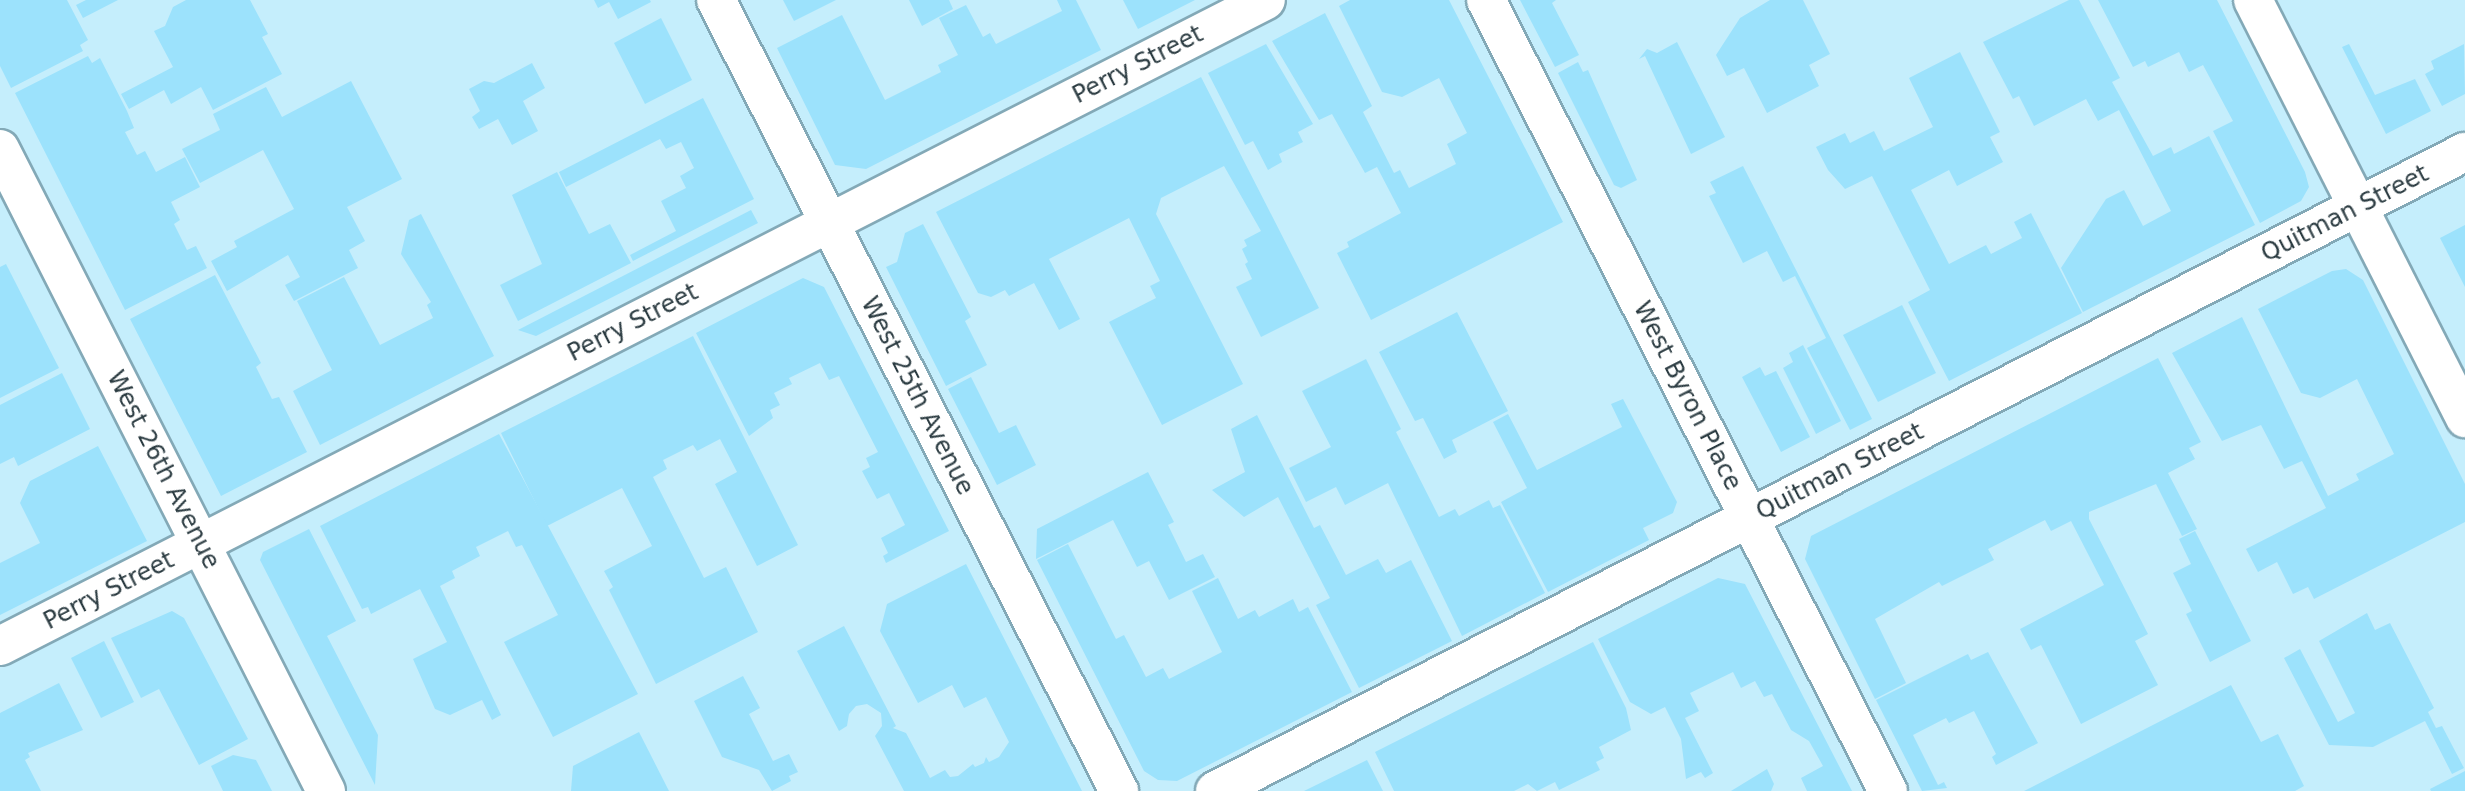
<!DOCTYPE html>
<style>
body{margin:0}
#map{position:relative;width:2465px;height:791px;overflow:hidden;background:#c5eefc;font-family:"DejaVu Sans",sans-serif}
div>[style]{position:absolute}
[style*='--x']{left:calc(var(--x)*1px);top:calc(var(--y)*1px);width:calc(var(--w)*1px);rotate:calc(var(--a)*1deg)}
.green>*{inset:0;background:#9ce2fc}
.roads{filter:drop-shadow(2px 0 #83a9b7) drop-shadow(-2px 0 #83a9b7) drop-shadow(0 2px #83a9b7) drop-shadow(0 -2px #83a9b7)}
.minor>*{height:38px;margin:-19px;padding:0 19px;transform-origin:19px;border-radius:19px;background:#fff}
span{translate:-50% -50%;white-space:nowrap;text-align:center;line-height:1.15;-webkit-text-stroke:7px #fff;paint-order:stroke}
.street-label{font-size:24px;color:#2c3c42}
</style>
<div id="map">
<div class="green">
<i style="clip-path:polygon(0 0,67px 0,88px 40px,80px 45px,83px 51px,11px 88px,0 66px)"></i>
<i style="clip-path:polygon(86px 0,118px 0,83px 18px,76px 5px)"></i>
<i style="clip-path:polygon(186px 0,250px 0,268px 34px,262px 37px,282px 74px,213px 110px,201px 87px,171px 104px,164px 90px,129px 109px,121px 94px,173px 67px,154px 31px,165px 26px,173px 7px)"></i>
<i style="clip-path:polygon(594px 0,650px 0,651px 2px,618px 19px,609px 2px,598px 8px)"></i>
<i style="clip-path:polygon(783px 0,836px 0,794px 21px)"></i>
<i style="clip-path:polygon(909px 0,949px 0,953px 9px,922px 26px)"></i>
<i style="clip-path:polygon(1057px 0,1076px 0,1101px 50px,866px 169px,835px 165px,777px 48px,842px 15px,885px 100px,941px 72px,938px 65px,958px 55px,939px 18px,966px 5px,983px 37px,990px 33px,996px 44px,1062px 11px)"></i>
<i style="clip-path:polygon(1123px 0,1195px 0,1138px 29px)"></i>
<i style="clip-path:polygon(1350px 0,1449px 0,1563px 222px,1371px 320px,1337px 253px,1349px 247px,1347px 242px,1401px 213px,1377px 167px,1365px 173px,1332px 114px,1319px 120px,1272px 41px,1325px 13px,1372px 106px,1363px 112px,1394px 173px,1400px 170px,1409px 188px,1456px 164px,1447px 144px,1467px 133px,1439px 78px,1402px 97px,1382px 92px,1339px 6px)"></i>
<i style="clip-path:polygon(1520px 0,1556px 0,1552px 3px,1579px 55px,1555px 67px)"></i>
<i style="clip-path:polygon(1770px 0,1803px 0,1830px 54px,1809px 65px,1819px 86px,1767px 113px,1744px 68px,1727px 76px,1716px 55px,1740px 18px)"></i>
<i style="clip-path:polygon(2069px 0,2079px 0,2120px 78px,2112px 82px,2153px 156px,2171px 147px,2174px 154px,2209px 136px,2255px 225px,2083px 312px,2061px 268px,2106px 199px,2124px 190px,2143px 226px,2171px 211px,2119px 110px,2098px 121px,2086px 99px,2034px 126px,2019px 96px,2013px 99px,1983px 42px)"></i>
<i style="clip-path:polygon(2098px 0,2217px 0,2305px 172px,2309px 187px,2301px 201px,2260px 223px,2213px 131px,2233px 121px,2203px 65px,2189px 72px,2179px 52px,2148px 67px,2145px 61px,2133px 67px)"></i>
<i style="clip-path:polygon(661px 18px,692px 80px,645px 104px,614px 43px)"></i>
<i style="clip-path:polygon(1677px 42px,1725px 137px,1691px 154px,1645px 56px,1639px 59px,1647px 49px,1657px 53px)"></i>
<i style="clip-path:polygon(1266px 44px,1313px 124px,1298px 132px,1303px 142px,1279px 154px,1282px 162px,1268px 170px,1253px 141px,1245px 145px,1208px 73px)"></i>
<i style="clip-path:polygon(2349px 44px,2375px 95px,2415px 79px,2431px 111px,2386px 134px,2342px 47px)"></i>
<i style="clip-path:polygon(2464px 44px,2465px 94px,2442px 106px,2425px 74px,2434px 69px,2431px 61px)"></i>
<i style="clip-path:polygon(1960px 52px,2000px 132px,1990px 137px,2003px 162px,1957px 186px,1949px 170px,1911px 190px,1949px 264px,1986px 245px,1991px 254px,2022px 238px,2014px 222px,2031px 213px,2082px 313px,1949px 381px,1908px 302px,1930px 290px,1872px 176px,1845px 189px,1828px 170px,1816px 147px,1845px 133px,1850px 143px,1874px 131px,1884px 151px,1933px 127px,1909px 78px)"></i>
<i style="clip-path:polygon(88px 56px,92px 63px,100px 58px,127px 111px,134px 128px,125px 132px,137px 155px,145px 151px,156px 172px,185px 157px,200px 187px,171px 202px,180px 220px,174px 224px,187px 250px,196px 246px,207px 268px,125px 310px,15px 93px)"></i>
<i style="clip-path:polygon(1578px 62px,1583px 72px,1588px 70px,1637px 180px,1621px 188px,1614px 185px,1558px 73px)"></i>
<i style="clip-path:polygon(532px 63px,545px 88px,523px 101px,538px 131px,512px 145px,498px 119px,479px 129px,472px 117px,480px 111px,469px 89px,484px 81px,494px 83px)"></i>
<i style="clip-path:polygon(1201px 77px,1319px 308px,1261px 337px,1236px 287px,1252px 279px,1245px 264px,1248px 262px,1242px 249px,1247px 246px,1244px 240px,1261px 231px,1224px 166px,1161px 198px,1156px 214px,1243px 384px,1162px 425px,1109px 322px,1156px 298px,1150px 286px,1160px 281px,1129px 218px,1049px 259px,1080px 319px,1059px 330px,1034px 283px,1009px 296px,1005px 290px,991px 297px,978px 293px,936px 212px)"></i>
<i style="clip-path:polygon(351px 81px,402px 179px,347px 207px,365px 241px,349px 250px,358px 268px,294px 301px,285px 285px,300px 277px,288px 255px,227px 291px,211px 261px,237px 247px,234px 241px,294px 209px,263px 150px,200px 183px,182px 149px,220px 130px,213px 114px,266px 87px,282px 117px)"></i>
<i style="clip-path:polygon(703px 98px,754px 199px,633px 261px,630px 255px,676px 231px,661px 201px,686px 188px,680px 176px,694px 168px,681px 142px,666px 149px,660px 139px,566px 187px,559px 172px)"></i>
<i style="clip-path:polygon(1743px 166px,1872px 419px,1850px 430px,1807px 348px,1826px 338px,1795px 276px,1783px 282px,1767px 251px,1743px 263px,1709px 196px,1716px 193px,1710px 182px)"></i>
<i style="clip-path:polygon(557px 172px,589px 234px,610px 224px,631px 263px,518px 321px,500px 285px,542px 264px,512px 195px)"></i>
<i style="clip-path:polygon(751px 210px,758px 223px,536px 336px,518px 330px)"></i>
<i style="clip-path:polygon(421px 214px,494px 356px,320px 445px,293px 391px,332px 370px,297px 301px,344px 277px,380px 345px,433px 318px,427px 305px,431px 302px,401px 254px,409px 220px)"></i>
<i style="clip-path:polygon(923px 224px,971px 317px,965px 321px,987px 365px,946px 386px,886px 267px,897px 262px,905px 233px)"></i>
<i style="clip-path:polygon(2465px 225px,2465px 287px,2440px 238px)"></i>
<i style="clip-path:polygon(6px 264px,59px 368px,0 398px,0 267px)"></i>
<i style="clip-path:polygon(2346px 269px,2363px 280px,2465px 484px,2465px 522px,2314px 599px,2308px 587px,2293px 594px,2277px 562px,2258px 572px,2246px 549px,2326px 508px,2302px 461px,2284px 469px,2261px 425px,2222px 441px,2172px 353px,2242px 317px,2328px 496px,2359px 480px,2356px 474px,2394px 454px,2357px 379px,2320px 398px,2301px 393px,2258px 309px,2332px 271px)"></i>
<i style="clip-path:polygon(215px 275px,261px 363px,256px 367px,272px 399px,279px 397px,307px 452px,221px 496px,130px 319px)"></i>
<i style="clip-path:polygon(803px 278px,824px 287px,949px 531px,886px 563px,883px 556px,888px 553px,881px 538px,905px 525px,889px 493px,877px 499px,862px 471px,870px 467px,866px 458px,878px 452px,839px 376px,829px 380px,820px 363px,789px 378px,792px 384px,774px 393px,780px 405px,770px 410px,773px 418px,749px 436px,696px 333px)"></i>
<i style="clip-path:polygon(1902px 305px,1936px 373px,1878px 402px,1843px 335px)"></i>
<i style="clip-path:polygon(1457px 312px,1508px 411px,1452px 440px,1457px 452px,1444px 459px,1423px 418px,1415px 421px,1379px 352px)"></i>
<i style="clip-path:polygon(693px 336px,798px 545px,757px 566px,715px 484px,737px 472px,720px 439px,697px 451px,693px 445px,663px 460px,667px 469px,653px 477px,704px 578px,726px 567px,758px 632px,656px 684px,609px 590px,613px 587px,604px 571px,652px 546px,622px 488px,547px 526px,501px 433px)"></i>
<i style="clip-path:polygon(1803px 345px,1841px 421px,1816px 434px,1783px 368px,1793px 362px,1789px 353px)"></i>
<i style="clip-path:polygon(2158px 358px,2201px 442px,2189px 448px,2195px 459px,2168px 473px,2197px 529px,2182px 536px,2156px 484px,2089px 512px,2089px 519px,2148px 634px,2135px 641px,2158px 685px,2081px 724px,2041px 645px,2031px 650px,2020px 629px,2104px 585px,2071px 521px,2051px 531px,2045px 520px,1988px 549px,1994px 560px,1942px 586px,1939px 582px,1875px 619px,1906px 683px,1875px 699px,1805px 559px,1811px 536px)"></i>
<i style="clip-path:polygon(1366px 359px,1401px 429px,1396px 432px,1439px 517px,1455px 509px,1459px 516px,1489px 500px,1493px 508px,1500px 505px,1545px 593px,1462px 636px,1388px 483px,1345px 505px,1336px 487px,1306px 502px,1289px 468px,1331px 447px,1302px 391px)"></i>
<i style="clip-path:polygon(1760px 367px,1765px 376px,1776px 371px,1810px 437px,1781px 452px,1742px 377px)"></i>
<i style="clip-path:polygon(62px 373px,90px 429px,18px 466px,14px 457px,0 464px,0 405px)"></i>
<i style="clip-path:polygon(971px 377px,999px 433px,1016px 425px,1036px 465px,997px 485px,948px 389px)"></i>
<i style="clip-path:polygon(1623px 399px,1677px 502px,1673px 513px,1643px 528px,1649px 540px,1548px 592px,1501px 502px,1527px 488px,1493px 422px,1508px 414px,1537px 470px,1622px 427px,1611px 404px)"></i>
<i style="clip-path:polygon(1257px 415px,1314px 528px,1320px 525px,1346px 575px,1378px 559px,1386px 573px,1411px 560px,1452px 641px,1359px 688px,1316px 605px,1330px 598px,1278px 497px,1244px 517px,1212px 490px,1245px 472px,1231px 429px)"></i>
<i style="clip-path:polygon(499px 434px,638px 694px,553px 737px,504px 642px,558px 615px,522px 545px,516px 547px,508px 531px,476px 547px,480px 556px,452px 571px,455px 578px,440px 586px,501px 715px,492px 720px,482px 700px,450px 715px,435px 709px,413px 659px,447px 642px,420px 589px,371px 614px,368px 607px,362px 609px,320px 526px)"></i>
<i style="clip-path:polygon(98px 446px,147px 541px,0 615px,0 563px,40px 543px,20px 503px,30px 481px)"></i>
<i style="clip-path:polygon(1148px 472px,1174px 522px,1168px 525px,1186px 562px,1203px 554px,1215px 577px,1169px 600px,1149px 561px,1137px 567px,1113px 520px,1036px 559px,1037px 529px)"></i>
<i style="clip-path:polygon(309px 529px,356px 621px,327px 636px,378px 735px,375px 785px,260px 560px,263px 552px)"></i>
<i style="clip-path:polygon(2195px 531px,2251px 641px,2210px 662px,2186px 614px,2192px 611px,2173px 573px,2191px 564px,2179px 539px)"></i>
<i style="clip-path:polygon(1068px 544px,1116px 639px,1124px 635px,1146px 677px,1163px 668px,1169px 679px,1222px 652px,1192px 591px,1218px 578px,1238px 619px,1255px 610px,1259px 617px,1293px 599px,1299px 612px,1308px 607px,1352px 692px,1177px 781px,1158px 780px,1144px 771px,1037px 560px)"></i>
<i style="clip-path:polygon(966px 564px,1082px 791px,904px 791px,875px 736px,882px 726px,881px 713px,867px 704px,856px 706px,849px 714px,847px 726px,839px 731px,797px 651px,844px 626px,896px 726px,893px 728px,906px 733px,930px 778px,945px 770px,950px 777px,958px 776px,973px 764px,975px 767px,984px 763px,986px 757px,989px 762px,999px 757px,1009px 742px,986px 697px,964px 708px,952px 685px,918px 703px,880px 631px,887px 604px)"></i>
<i style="clip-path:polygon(1718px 578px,1745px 584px,1852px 791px,1807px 791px,1801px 778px,1823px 766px,1809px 741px,1791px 730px,1772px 694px,1764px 697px,1755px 681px,1741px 688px,1733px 672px,1690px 693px,1699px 711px,1685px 718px,1713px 773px,1705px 778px,1701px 772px,1686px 779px,1681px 739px,1665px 707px,1651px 714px,1630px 702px,1598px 639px)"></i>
<i style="clip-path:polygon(172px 611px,184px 618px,248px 739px,199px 765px,159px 689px,141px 698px,111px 638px)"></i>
<i style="clip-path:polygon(2367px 613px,2375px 630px,2390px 623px,2434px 708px,2428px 712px,2436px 728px,2442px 726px,2464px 768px,2452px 774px,2425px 721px,2373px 747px,2329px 745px,2284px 658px,2300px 649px,2338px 722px,2355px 713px,2319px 641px)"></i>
<i style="clip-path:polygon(104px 641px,134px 702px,101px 718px,71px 658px)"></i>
<i style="clip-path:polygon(1593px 642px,1626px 708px,1631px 730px,1599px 747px,1604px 758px,1596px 762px,1600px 770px,1559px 790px,1555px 782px,1537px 791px,1528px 784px,1514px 791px,1394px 791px,1375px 752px)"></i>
<i style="clip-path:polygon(1988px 652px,2038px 743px,1996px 765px,1992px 757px,1996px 754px,1974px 711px,1949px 723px,1946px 718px,1913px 735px,1938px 785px,1944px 782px,1947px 788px,1922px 791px,1876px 700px,1968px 654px,1971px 660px)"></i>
<i style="clip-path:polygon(743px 676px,760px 708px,749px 714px,773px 761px,789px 754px,798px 772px,789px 776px,791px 781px,772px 791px,759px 770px,722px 757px,694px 701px)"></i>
<i style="clip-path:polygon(59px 683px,83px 730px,28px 753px,30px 757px,25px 760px,41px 791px,0 791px,0 713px)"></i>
<i style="clip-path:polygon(2231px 685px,2261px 742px,2278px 734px,2304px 786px,2295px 791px,2024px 791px)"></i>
<i style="clip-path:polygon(639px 732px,669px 791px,571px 791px,573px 766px)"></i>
<i style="clip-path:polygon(233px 755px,256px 760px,272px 791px,223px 791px,211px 766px)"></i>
<i style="clip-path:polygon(1367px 760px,1383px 791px,1304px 791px)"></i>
<i style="clip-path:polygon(1767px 769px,1774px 784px,1771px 791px,1731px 791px)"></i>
<i style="clip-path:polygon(2465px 771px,2465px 791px,2431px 791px,2430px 789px)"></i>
</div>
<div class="roads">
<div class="minor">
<i style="--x:716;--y:0;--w:888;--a:63"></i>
<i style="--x:1486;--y:0;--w:887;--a:63.06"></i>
<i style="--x:2253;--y:0;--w:469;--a:63.1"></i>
<i style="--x:0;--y:149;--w:720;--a:63.08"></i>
<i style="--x:0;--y:646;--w:1421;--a:-27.03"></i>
<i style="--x:1215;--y:791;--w:1404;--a:-27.08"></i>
</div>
</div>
<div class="street-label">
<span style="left:1138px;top:65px;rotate:-27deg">Perry Street</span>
<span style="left:2345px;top:214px;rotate:-27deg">Quitman Street</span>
<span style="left:633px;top:323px;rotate:-27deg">Perry Street</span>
<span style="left:917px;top:396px;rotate:63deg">West 25th Avenue</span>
<span style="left:1687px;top:396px;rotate:63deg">West Byron Place</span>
<span style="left:163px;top:470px;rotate:63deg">West 26th Avenue</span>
<span style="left:1840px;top:472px;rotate:-27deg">Quitman Street</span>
<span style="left:109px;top:591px;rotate:-27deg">Perry Street</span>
</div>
</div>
